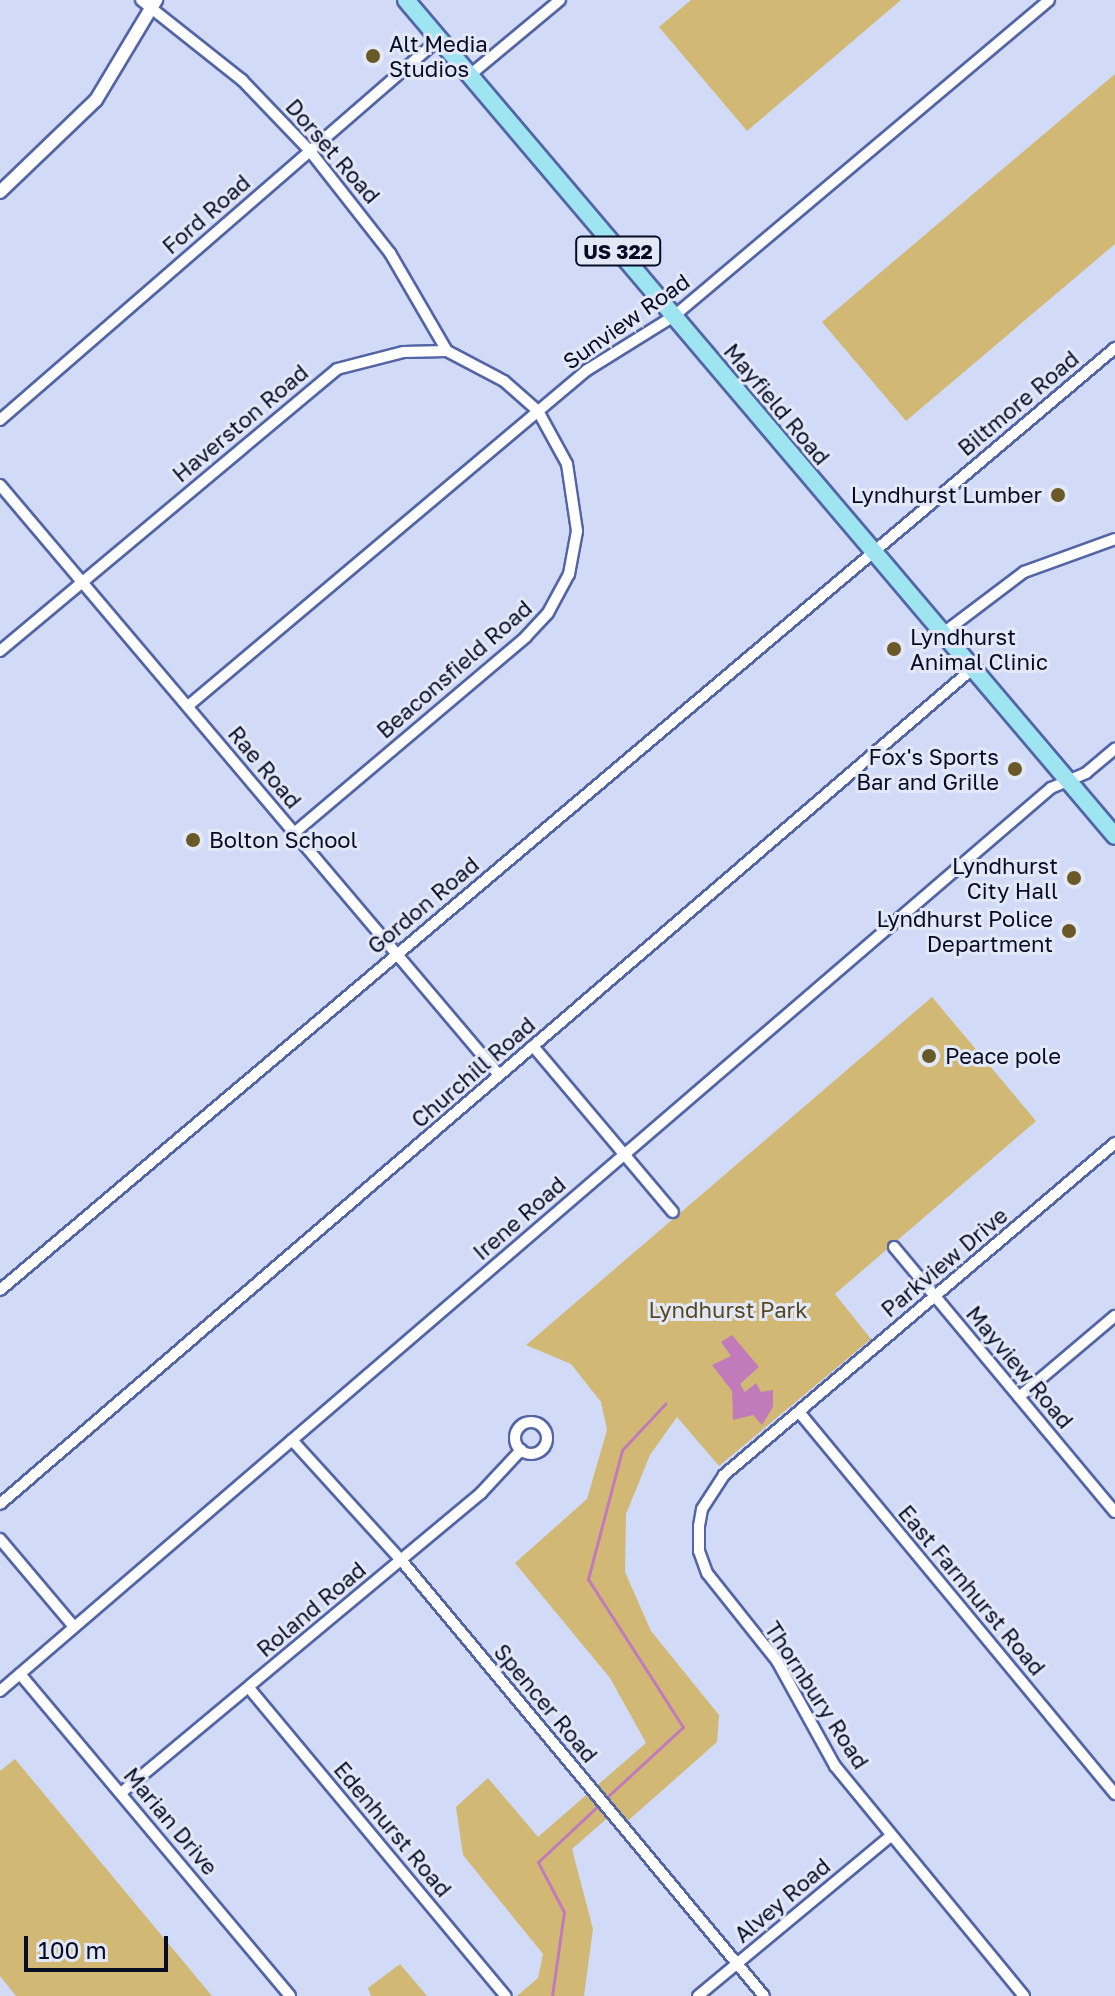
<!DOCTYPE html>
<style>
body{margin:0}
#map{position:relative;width:1115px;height:1996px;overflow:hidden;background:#d1daf7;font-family:"Golos Text",sans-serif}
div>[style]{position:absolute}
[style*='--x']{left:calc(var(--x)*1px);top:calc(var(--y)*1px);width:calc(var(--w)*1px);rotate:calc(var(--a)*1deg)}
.green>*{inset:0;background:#d1b975}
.water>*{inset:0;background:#c17bba}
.stream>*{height:3px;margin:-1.5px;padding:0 1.5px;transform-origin:1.5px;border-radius:1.5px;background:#c17bba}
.roads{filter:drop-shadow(2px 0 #5365a5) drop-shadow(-2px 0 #5365a5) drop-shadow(0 2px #5365a5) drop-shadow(0 -2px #5365a5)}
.minor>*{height:10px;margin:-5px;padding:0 5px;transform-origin:5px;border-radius:5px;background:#fff}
.minor>.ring{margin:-5px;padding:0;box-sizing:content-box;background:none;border:10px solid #fff;border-radius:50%}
.tertiary>*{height:12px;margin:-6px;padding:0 6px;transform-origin:6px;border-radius:6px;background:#fff}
.primary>*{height:16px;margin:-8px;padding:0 8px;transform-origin:8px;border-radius:8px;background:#9ee5f1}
.dots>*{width:22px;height:22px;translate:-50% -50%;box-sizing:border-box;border:4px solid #e3e8f7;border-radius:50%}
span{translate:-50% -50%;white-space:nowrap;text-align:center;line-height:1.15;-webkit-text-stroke:6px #e3e8f7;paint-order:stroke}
.shield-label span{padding:2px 6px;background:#e3e8f7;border:2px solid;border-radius:6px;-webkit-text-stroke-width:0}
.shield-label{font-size:20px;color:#070b24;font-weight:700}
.poi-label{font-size:22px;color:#070b24}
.left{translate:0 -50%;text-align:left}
.right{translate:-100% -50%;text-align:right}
.street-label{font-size:22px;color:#070b24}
.park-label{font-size:22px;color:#564820}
.scale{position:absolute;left:24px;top:1936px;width:144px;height:36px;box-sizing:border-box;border:4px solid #070b24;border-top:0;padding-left:10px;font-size:24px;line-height:28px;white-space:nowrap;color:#070b24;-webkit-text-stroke:6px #e3e8f7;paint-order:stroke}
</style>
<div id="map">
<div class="green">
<i style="clip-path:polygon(691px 0,901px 0,747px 131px,659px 27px)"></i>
<i style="clip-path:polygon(1115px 74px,1115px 244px,906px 421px,822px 322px)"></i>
<i style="clip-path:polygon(932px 997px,1036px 1121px,835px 1294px,871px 1339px,719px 1466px,677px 1417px,650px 1455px,626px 1514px,625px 1572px,651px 1631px,719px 1715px,717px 1742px,622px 1826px,612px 1814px,572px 1849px,593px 1929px,584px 1996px,517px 1996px,538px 1978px,543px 1954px,463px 1855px,456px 1807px,488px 1778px,538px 1837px,646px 1743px,610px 1678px,515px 1563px,587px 1499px,607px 1430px,601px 1402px,571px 1364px,526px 1345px)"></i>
<i style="clip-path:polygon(15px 1759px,212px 1996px,16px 1996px,0 1976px,0 1771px)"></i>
<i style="clip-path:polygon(400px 1964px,427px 1996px,371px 1996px,368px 1988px)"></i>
</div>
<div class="water">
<i style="clip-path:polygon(732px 1335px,759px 1367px,740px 1384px,745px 1392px,756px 1383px,761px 1392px,773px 1390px,773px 1407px,762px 1425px,753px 1415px,733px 1420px,732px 1391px,712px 1365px,731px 1356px,721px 1342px)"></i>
</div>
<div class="stream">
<i style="--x:605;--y:1799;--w:106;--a:-42.7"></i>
<i style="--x:683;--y:1727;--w:176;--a:-122.7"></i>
<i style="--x:588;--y:1579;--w:133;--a:-75.2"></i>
<i style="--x:622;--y:1450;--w:64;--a:-46.9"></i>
<i style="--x:552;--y:1996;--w:85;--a:-81.9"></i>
<i style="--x:564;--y:1912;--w:56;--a:-117.5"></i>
<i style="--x:538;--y:1862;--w:85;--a:-43.1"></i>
</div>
<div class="roads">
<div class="minor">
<i style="--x:141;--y:0;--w:129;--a:38.4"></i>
<i style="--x:242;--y:80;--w:98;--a:46.2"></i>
<i style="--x:310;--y:151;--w:130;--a:51.9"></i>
<i style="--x:390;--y:253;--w:113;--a:59.8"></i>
<i style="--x:470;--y:75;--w:117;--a:-39.8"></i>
<i style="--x:0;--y:420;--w:581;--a:-40.95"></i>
<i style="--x:0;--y:485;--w:773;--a:49.78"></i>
<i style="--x:942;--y:634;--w:103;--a:-37.1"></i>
<i style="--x:1024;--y:572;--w:97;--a:-19.9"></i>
<i style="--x:0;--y:651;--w:439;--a:-39.9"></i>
<i style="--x:337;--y:369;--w:68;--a:-14.4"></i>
<i style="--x:403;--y:352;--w:44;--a:-1.3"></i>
<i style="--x:447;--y:351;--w:64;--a:27.8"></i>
<i style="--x:504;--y:381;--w:45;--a:41.4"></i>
<i style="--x:538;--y:411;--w:60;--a:61.3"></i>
<i style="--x:567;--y:464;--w:68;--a:81.5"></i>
<i style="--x:577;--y:531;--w:44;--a:100.5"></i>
<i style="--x:569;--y:574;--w:44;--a:118.3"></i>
<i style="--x:548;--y:613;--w:33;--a:133"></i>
<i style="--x:526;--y:637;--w:304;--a:139.8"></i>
<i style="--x:188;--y:706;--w:522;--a:-40.1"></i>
<i style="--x:587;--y:370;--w:102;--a:-31.8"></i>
<i style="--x:674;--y:316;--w:490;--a:-40.1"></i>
<i style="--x:533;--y:1046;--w:217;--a:49.9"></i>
<i style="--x:894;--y:1247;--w:345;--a:50.2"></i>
<i style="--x:0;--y:1290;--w:1460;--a:-40.19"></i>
<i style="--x:1019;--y:1397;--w:126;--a:-40.2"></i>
<i style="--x:799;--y:1412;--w:496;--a:50.4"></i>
<i class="ring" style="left:515px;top:1422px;width:22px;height:22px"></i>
<i style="--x:292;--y:1440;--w:162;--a:47.8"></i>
<i style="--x:401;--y:1560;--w:567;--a:50.22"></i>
<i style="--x:0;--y:1504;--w:1281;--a:-40.66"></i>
<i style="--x:0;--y:1539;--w:115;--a:49.9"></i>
<i style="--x:20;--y:1674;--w:420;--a:50"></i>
<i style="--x:249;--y:1688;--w:401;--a:50.2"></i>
<i style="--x:0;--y:1691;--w:1386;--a:-40.67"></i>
<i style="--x:1051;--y:788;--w:38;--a:-23"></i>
<i style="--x:1086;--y:773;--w:38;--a:-40"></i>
<i style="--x:121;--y:1793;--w:469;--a:-39.8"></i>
<i style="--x:481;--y:1493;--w:59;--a:-47.1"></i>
<i style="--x:698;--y:1996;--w:251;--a:-39.7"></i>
<i style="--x:1024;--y:1996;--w:298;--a:-129.4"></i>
<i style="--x:835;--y:1766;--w:120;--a:-118.9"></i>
<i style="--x:777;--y:1661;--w:112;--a:-128.5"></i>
<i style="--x:707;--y:1573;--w:23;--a:-110"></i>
<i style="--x:699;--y:1551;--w:25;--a:-90"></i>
<i style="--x:699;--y:1526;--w:17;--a:-80"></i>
<i style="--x:702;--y:1509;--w:40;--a:-57.1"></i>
<i style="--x:724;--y:1475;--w:513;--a:-40.33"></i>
</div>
<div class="tertiary">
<i style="--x:0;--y:192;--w:133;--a:-43.8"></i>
<i style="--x:96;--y:100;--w:117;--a:-59"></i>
</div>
<div class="primary">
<i style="--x:406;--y:0;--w:1096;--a:49.7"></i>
</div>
</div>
<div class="dots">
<i style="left:373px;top:56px;background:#6a5927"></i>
<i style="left:1058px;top:495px;background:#6a5927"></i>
<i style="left:894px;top:649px;background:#6a5927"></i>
<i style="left:1015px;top:769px;background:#6a5927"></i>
<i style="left:193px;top:840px;background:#6a5927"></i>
<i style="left:1074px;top:878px;background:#6a5927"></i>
<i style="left:1069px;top:931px;background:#6a5927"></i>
<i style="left:929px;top:1056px;background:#6a5927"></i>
</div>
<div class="shield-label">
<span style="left:618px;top:251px">US 322</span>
</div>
<div class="poi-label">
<span class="left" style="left:389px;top:56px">Alt Media<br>Studios</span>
<span class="right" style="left:1042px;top:495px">Lyndhurst Lumber</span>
<span class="left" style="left:910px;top:649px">Lyndhurst<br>Animal Clinic</span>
<span class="right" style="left:999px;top:769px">Fox's Sports<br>Bar and Grille</span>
<span class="left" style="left:209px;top:840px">Bolton School</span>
<span class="right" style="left:1058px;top:878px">Lyndhurst<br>City Hall</span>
<span class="right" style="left:1053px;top:931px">Lyndhurst Police<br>Department</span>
<span class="left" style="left:945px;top:1056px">Peace pole</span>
</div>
<div class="street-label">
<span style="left:333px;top:151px;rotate:49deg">Dorset Road</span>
<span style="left:206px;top:214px;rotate:-41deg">Ford Road</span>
<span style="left:626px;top:321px;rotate:-35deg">Sunview Road</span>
<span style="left:1018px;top:403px;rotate:-40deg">Biltmore Road</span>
<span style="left:777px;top:404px;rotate:50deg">Mayfield Road</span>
<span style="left:240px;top:423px;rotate:-40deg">Haverston Road</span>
<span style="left:454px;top:669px;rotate:-41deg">Beaconsfield Road</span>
<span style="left:265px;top:767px;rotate:50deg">Rae Road</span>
<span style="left:423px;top:905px;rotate:-40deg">Gordon Road</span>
<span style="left:473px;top:1072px;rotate:-41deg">Churchill Road</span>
<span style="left:519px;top:1218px;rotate:-41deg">Irene Road</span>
<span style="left:944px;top:1262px;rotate:-40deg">Parkview Drive</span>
<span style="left:1020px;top:1367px;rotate:50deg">Mayview Road</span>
<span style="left:972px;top:1590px;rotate:50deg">East Farnhurst Road</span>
<span style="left:311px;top:1609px;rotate:-40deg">Roland Road</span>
<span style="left:817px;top:1695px;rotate:57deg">Thornbury Road</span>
<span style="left:546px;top:1703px;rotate:50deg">Spencer Road</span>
<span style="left:171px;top:1821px;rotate:50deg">Marian Drive</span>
<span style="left:393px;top:1829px;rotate:50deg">Edenhurst Road</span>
<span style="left:782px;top:1900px;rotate:-40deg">Alvey Road</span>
</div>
<div class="park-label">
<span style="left:728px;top:1310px">Lyndhurst Park</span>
</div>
<div class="scale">100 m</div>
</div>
